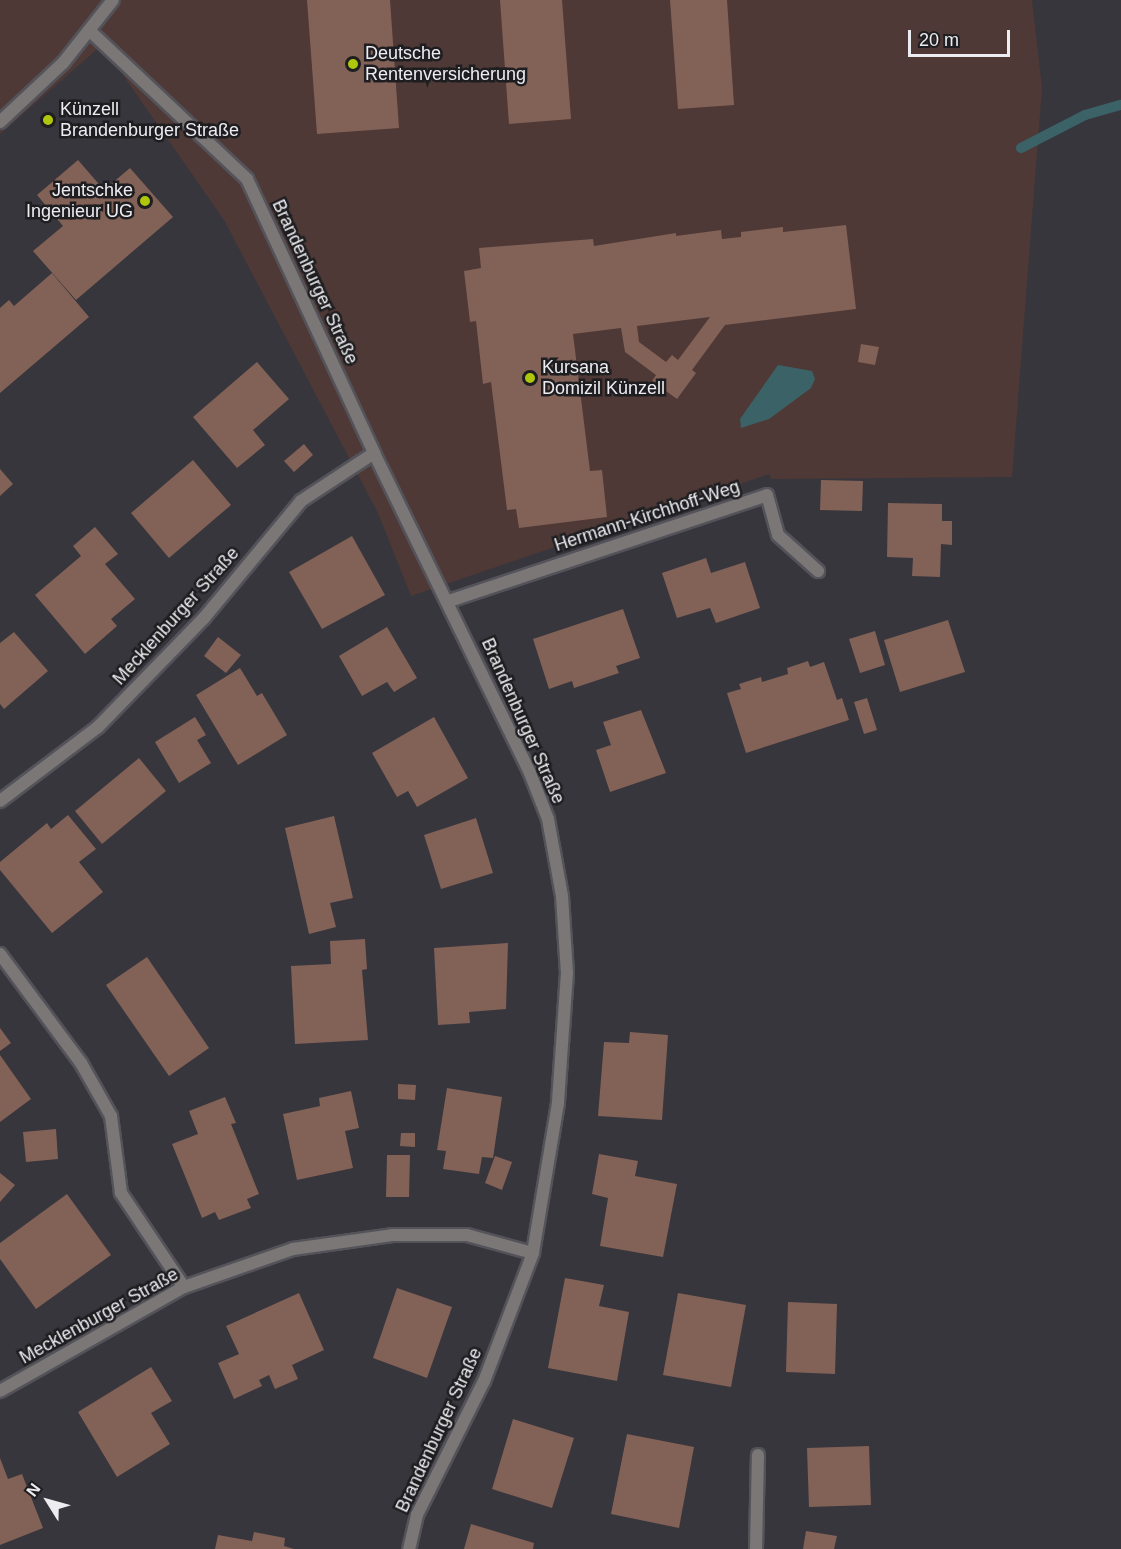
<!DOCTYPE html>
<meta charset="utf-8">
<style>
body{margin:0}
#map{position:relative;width:1121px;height:1549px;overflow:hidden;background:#37363d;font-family:Arial,sans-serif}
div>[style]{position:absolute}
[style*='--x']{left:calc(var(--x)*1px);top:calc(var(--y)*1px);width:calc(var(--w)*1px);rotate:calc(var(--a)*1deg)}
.commercial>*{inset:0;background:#4e3936}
.water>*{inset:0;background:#3b6367}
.stream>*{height:10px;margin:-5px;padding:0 5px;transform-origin:5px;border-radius:5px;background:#3b6367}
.building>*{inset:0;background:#826157}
.roads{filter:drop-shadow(2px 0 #54535a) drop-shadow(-2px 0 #54535a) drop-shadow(0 2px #54535a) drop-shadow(0 -2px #54535a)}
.street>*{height:12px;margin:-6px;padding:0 6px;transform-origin:6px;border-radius:6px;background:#7b7776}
.dots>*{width:16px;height:16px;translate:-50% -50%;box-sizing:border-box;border:3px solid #1e1e21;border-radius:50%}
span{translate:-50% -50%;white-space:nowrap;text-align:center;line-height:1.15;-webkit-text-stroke:5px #1e1e21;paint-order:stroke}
.poi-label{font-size:18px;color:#ededf1}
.left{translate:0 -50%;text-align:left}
.right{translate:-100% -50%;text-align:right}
.street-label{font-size:18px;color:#ededf1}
.north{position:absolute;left:18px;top:1471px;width:60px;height:60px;-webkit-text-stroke:4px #1e1e21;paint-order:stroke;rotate:307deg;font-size:16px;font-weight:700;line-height:24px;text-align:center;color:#ededf1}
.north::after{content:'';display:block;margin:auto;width:21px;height:27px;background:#ededf1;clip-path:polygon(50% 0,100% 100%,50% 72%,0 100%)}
.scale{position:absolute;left:908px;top:30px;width:102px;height:27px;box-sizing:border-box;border:3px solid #ededf1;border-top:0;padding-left:8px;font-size:18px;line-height:21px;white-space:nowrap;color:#ededf1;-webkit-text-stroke:4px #1e1e21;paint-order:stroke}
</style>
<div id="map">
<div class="commercial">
<i style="clip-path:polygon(0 0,1032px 0,1042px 88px,1012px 477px,771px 479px,769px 474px,411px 596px,378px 513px,224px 220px,102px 45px,0 134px)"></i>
</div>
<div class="water">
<i style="clip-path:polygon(778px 365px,812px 371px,815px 379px,811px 388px,769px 419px,741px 428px,740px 419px)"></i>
</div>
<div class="stream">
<i style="--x:1021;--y:148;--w:72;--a:-27.3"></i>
<i style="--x:1085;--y:115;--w:37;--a:-16"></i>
</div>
<div class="building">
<i style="clip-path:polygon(307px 0,390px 0,399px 128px,317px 134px)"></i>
<i style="clip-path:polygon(500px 0,562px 0,571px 119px,509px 124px)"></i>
<i style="clip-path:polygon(670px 0,727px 0,734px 105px,678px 109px)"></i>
<i style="clip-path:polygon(78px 160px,104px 190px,130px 168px,173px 217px,76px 300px,33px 251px,63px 226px,37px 195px)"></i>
<i style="clip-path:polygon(evenodd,846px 225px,856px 309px,725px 325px,692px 370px,696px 373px,677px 399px,652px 381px,656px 375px,625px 352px,621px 328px,573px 334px,590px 471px,602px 470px,607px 517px,519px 528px,516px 509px,507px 510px,491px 382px,483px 384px,476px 321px,470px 322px,464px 271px,481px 268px,479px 248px,593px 239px,594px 246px,676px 233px,676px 236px,721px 230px,722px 239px,741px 237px,741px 232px,783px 227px,783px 232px,846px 225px,710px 317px,678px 360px,672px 355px,666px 362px,639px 342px,637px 326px,710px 317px)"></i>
<i style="clip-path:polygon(52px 273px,89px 317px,0 393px,0 308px,9px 300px,14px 306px)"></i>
<i style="clip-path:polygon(861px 344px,879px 347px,875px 365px,858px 362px)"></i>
<i style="clip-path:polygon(257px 362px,289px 399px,253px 430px,265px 445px,237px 468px,193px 417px)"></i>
<i style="clip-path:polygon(304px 444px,313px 455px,294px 472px,284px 461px)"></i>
<i style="clip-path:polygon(193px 460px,231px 505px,169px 558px,131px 513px)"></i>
<i style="clip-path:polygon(0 469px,13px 484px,0 496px)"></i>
<i style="clip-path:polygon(821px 480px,863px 481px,862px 511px,820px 510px)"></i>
<i style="clip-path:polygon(888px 503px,942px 504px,942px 521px,952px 521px,952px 545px,941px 544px,940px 577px,912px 576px,913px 558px,887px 557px)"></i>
<i style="clip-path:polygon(95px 527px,118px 554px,105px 564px,135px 599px,111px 619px,117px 626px,85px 654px,35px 595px,81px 556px,73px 546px)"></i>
<i style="clip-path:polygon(352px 536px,385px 595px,322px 629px,289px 572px)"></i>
<i style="clip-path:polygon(706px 558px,711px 573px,745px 562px,760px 608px,716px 623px,710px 608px,677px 618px,662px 573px)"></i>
<i style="clip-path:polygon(623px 609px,640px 658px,616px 666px,619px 673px,574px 688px,572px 681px,549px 689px,533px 639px)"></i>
<i style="clip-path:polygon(948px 620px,965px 672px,900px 692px,884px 640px)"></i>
<i style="clip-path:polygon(387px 627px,417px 678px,394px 692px,387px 682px,362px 696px,339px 656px)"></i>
<i style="clip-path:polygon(875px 631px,885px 665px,860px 673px,849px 639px)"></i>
<i style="clip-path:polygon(14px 632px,48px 671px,4px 709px,0 704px,0 643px)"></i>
<i style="clip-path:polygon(218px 637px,241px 655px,226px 673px,204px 656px)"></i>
<i style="clip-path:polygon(808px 661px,810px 667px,824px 662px,837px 700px,842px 698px,849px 720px,746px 753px,727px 693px,741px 689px,739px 684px,761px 677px,762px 682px,788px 674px,787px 668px)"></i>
<i style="clip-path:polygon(240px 668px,257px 696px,262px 693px,287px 735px,238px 765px,196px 695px)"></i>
<i style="clip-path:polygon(867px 698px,877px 730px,864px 734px,854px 702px)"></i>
<i style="clip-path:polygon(641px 710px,666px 773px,610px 792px,596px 750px,611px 745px,603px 722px)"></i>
<i style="clip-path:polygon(195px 717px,206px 735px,197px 740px,211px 763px,179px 783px,155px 742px)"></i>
<i style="clip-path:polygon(434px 717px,468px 778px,417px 807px,408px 791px,397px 797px,372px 753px)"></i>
<i style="clip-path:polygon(139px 758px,166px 791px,102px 844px,75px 811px)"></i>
<i style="clip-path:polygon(68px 815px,96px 849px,79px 862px,103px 892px,52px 933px,0 870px,0 862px,47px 823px,51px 829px)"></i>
<i style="clip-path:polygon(334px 816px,353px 898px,330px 903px,336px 927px,309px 934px,285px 828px)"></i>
<i style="clip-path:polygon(476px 818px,493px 873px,441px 889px,424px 835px)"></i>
<i style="clip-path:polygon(365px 939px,367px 969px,362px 970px,368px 1040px,295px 1044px,291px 966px,331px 964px,330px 941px)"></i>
<i style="clip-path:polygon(508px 943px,506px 1009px,469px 1012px,470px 1023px,438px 1025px,434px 948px)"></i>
<i style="clip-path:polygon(147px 957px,209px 1048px,169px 1076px,106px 985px)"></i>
<i style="clip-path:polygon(0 1028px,11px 1043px,0 1051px)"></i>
<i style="clip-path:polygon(630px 1032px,668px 1035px,662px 1120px,598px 1116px,604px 1042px,629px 1043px)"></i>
<i style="clip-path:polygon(0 1055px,31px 1099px,0 1122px)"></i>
<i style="clip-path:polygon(398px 1084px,416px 1085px,415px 1100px,398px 1099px)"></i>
<i style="clip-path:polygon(447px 1088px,502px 1097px,493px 1158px,482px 1157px,479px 1174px,443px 1169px,446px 1151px,437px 1150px)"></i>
<i style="clip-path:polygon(351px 1091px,359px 1128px,345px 1131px,353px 1168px,297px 1180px,283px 1114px,320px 1106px,319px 1098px)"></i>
<i style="clip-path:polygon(225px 1097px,236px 1123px,231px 1124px,259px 1194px,247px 1199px,251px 1208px,219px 1220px,215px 1212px,202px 1218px,172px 1144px,198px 1134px,189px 1111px)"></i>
<i style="clip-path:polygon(56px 1129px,58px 1159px,26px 1162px,23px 1132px)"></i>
<i style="clip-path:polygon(401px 1133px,415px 1133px,415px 1147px,400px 1146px)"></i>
<i style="clip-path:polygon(599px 1154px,638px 1161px,635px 1176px,677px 1184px,663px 1257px,600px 1246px,608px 1198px,592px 1194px)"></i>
<i style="clip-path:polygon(387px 1155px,410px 1155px,409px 1197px,386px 1197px)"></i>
<i style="clip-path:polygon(495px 1156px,512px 1162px,502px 1190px,485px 1183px)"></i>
<i style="clip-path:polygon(0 1173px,15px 1185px,0 1202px)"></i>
<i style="clip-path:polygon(67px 1194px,111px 1255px,36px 1309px,0 1259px,0 1243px)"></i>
<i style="clip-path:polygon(565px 1278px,604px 1285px,599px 1306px,629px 1312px,617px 1381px,548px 1368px)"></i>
<i style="clip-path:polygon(397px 1288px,452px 1307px,427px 1378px,373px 1358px)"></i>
<i style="clip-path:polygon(299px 1293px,324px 1350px,292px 1365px,298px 1379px,275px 1389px,269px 1375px,259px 1380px,262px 1386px,234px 1399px,218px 1363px,239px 1354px,226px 1326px)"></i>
<i style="clip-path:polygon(678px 1293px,746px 1305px,731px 1387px,663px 1375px)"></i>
<i style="clip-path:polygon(788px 1302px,837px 1304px,835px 1374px,786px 1372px)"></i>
<i style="clip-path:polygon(151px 1367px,172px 1401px,151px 1413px,170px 1444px,117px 1477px,78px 1412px)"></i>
<i style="clip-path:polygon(513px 1419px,574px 1438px,552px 1508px,492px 1489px)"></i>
<i style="clip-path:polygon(627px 1434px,694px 1447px,679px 1528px,611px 1514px)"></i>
<i style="clip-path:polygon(869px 1446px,871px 1505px,809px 1507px,807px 1448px)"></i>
<i style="clip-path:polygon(0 1458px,8px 1479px,22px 1474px,43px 1528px,0 1545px)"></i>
<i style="clip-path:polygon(471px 1524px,534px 1543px,533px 1549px,464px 1549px)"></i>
<i style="clip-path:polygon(806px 1531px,837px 1536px,834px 1549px,803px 1549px)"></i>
<i style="clip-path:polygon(254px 1532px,285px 1538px,284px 1546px,294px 1549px,215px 1549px,218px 1535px,252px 1541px)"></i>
</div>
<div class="roads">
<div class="street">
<i style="--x:90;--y:31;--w:216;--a:43.3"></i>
<i style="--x:247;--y:179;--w:302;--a:65.1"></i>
<i style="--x:374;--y:453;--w:356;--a:64"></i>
<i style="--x:530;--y:773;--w:49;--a:68.6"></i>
<i style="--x:548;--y:819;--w:78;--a:79.7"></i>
<i style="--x:562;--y:896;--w:77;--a:86.3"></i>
<i style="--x:567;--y:973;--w:130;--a:94"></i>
<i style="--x:558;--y:1103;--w:152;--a:99.5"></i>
<i style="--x:533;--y:1253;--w:137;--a:110.9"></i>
<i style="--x:484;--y:1381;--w:150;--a:116.6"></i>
<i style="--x:417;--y:1515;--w:35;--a:103"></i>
<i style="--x:0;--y:122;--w:86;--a:-43.1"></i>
<i style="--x:63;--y:63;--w:80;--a:-51.6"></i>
<i style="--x:449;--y:601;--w:335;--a:-18.4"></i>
<i style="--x:767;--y:495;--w:41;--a:74.6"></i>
<i style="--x:778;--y:535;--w:54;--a:42"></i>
<i style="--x:0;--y:801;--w:123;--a:-37.1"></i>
<i style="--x:98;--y:727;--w:152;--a:-45.8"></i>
<i style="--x:204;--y:618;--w:152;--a:-50.3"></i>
<i style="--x:301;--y:501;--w:87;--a:-33.3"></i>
<i style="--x:0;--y:954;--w:136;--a:53.4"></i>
<i style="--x:81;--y:1063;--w:61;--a:60.5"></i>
<i style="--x:111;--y:1116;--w:78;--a:82.6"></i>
<i style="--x:121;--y:1193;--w:113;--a:56.2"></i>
<i style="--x:0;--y:1391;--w:211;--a:-29.5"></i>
<i style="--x:184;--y:1287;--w:115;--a:-19.2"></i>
<i style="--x:293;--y:1249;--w:100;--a:-8"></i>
<i style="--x:392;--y:1235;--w:75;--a:0"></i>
<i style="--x:467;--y:1235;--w:68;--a:15.3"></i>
<i style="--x:756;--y:1549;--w:94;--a:-88.8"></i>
</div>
</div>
<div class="dots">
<i style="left:353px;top:64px;background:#aec60b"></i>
<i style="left:48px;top:120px;background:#aec60b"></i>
<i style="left:145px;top:201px;background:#aec60b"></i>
<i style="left:530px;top:378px;background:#aec60b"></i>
</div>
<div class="poi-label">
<span class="left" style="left:365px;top:64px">Deutsche<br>Rentenversicherung</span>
<span class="left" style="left:60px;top:120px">Künzell<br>Brandenburger Straße</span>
<span class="right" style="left:133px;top:201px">Jentschke<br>Ingenieur UG</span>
<span class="left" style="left:542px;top:378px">Kursana<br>Domizil Künzell</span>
</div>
<div class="street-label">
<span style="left:315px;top:282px;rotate:65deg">Brandenburger Straße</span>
<span style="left:647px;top:516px;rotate:-18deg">Hermann-Kirchhoff-Weg</span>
<span style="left:176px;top:616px;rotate:-48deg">Mecklenburger Straße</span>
<span style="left:523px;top:721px;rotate:66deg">Brandenburger Straße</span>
<span style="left:99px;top:1316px;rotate:-29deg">Mecklenburger Straße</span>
<span style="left:439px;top:1430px;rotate:-65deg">Brandenburger Straße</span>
</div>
<div class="north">N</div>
<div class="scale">20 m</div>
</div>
